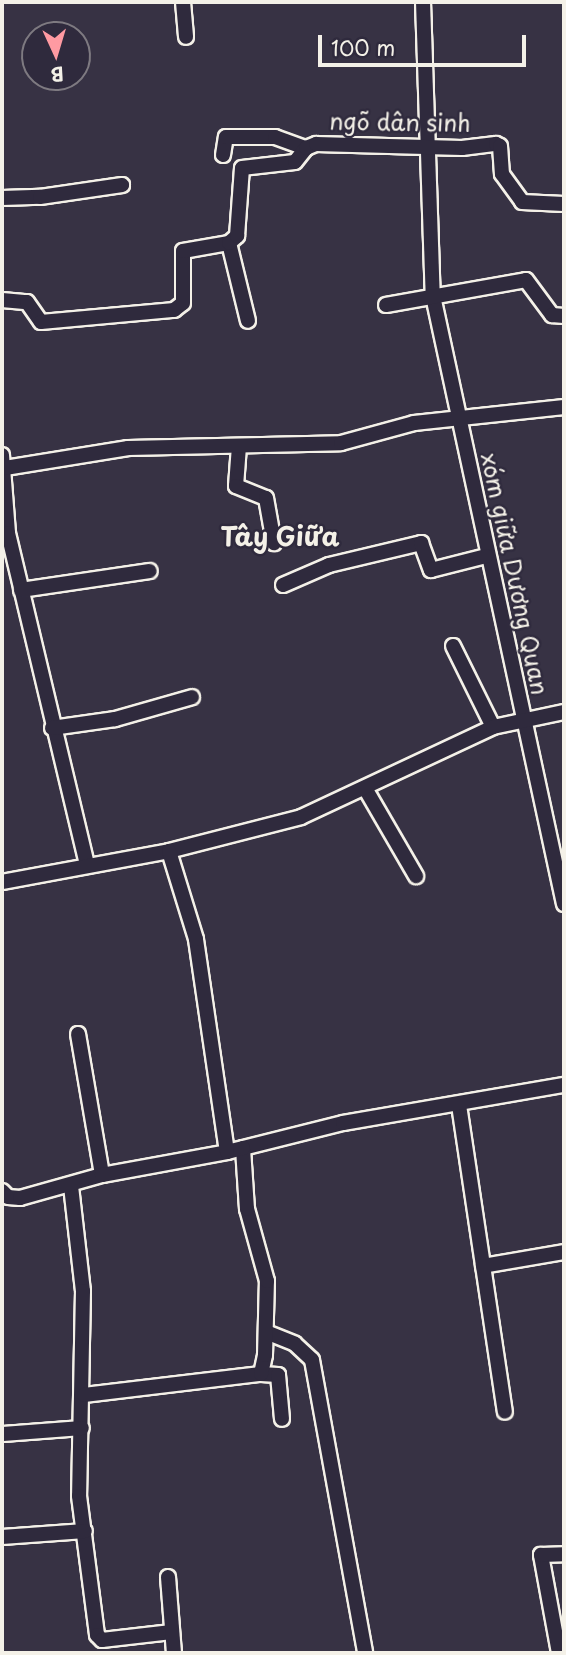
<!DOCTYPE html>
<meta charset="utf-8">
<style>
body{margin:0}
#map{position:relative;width:566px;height:1655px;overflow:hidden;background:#373244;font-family:"Playpen Sans",sans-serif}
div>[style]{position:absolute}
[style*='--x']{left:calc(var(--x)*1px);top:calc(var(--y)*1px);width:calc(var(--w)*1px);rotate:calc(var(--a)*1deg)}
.roads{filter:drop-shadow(2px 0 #f4f1e8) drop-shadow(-2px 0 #f4f1e8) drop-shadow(0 2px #f4f1e8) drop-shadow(0 -2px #f4f1e8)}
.minor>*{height:14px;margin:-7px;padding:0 7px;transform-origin:7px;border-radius:7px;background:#2f2a3d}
span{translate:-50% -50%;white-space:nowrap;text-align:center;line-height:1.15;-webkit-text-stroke:5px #2f2a3d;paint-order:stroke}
.street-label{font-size:23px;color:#f4f1e8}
.quarter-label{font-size:26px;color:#f4f1e8;font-weight:700}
.frame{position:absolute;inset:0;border:4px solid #f4f1e8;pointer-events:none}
.north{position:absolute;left:21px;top:21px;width:70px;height:70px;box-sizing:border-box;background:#2f2a3d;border:2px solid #7e7a81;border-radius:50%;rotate:176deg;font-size:19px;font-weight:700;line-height:28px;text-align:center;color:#f4f1e8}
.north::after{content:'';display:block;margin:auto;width:24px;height:32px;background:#ff9aa2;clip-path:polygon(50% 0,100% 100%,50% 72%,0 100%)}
.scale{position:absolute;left:318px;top:35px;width:208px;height:32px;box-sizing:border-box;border:4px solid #f4f1e8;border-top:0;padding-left:9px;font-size:21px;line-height:24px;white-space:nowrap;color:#f4f1e8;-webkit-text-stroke:5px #2f2a3d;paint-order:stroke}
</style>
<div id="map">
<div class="roads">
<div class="minor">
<i style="--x:183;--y:2;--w:35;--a:85"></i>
<i style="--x:423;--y:2;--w:294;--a:88.1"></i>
<i style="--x:433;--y:296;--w:622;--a:77.84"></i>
<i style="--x:223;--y:155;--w:18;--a:-81"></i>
<i style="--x:226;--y:137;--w:49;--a:0"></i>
<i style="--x:275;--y:137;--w:33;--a:20"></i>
<i style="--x:2;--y:198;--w:38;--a:-2"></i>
<i style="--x:40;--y:197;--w:83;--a:-8.3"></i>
<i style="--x:229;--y:243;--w:80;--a:76.3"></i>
<i style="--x:2;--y:300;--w:25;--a:5"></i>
<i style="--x:27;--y:302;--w:24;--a:55"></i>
<i style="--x:41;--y:322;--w:134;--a:-5.2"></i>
<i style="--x:174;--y:310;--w:11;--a:-38"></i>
<i style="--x:183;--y:303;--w:52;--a:-90"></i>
<i style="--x:183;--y:251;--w:47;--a:-9.9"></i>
<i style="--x:229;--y:243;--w:11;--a:-41"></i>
<i style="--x:237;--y:236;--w:68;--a:-85.8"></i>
<i style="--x:242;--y:168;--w:53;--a:-6.5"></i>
<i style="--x:295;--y:162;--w:18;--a:-52"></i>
<i style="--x:306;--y:148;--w:11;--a:-22"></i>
<i style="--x:316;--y:144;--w:146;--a:1.6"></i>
<i style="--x:462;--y:148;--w:34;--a:-7"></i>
<i style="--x:496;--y:144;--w:4;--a:27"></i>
<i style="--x:500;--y:146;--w:28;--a:86"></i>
<i style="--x:502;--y:174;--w:34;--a:54"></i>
<i style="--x:522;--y:202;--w:42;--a:2.7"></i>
<i style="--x:386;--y:305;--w:142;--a:-10.1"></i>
<i style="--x:526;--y:280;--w:44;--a:53.4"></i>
<i style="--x:552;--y:315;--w:12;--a:5"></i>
<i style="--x:239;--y:446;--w:40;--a:94.3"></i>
<i style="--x:236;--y:486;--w:32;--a:22"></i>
<i style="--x:266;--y:498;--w:46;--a:79.9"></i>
<i style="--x:2;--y:455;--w:78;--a:85.6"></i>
<i style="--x:8;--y:533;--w:340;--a:76.6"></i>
<i style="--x:5;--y:468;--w:125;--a:-9.2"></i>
<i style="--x:128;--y:448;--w:213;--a:-1.3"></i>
<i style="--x:341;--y:443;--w:76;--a:-15.3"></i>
<i style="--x:414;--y:423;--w:151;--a:-6.1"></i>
<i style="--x:283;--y:585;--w:50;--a:-23.5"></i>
<i style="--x:329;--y:565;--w:95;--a:-13.4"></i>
<i style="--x:421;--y:543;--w:29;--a:70"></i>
<i style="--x:431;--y:570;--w:57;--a:-14.3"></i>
<i style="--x:21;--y:590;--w:130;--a:-8.4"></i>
<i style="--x:453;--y:646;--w:90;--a:63.7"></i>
<i style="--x:52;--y:728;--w:64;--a:-8.1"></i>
<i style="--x:115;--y:719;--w:80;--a:-15.9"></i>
<i style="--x:365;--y:788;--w:102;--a:59.9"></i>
<i style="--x:2;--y:882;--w:170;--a:-10.5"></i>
<i style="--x:169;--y:851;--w:136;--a:-14.4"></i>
<i style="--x:301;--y:817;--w:212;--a:-25.1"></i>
<i style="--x:493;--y:727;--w:73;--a:-11.9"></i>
<i style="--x:78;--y:1034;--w:143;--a:80.3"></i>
<i style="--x:459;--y:1105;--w:310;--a:81.5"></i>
<i style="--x:243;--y:1148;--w:103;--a:-14"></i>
<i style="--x:343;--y:1123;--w:224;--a:-9.8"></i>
<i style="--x:71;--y:1186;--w:106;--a:83.5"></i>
<i style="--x:83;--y:1291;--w:205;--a:91.1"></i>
<i style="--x:79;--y:1496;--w:140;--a:82.6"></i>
<i style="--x:97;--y:1635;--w:7;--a:45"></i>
<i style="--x:102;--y:1640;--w:70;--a:-6.5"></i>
<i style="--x:2;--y:1191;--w:8;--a:45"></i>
<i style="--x:8;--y:1197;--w:12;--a:5"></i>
<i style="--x:20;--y:1198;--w:85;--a:-15.7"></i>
<i style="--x:102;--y:1175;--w:127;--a:-10.4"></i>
<i style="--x:483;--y:1266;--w:82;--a:-9.8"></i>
<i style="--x:266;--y:1332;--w:31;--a:22"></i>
<i style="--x:295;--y:1344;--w:23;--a:43"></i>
<i style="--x:312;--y:1360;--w:298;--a:79.7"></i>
<i style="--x:261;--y:1374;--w:17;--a:3"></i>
<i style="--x:278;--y:1375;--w:44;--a:84.8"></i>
<i style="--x:84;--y:1395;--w:178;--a:-6.8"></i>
<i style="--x:261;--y:1374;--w:19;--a:-78"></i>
<i style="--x:265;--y:1355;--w:74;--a:-88.5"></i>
<i style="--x:267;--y:1281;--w:75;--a:-105.5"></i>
<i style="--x:247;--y:1209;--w:61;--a:-93.8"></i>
<i style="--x:243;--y:1148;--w:16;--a:166"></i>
<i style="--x:227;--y:1152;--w:215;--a:-98.3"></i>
<i style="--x:196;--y:939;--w:92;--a:-107.1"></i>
<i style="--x:3;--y:1434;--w:79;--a:-4.3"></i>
<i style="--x:2;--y:1537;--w:83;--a:-4.1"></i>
<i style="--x:168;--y:1577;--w:76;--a:85.5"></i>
<i style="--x:559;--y:1653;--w:100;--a:-100.4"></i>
<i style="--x:541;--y:1555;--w:23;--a:-2"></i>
</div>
</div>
<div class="street-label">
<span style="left:400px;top:122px;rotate:1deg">ngõ dân sinh</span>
<span style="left:515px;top:574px;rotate:78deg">xóm giữa Dương Quan</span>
</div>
<div class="quarter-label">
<span style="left:280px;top:536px">Tây Giữa</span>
</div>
<div class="frame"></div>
<div class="north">B</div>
<div class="scale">100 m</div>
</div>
